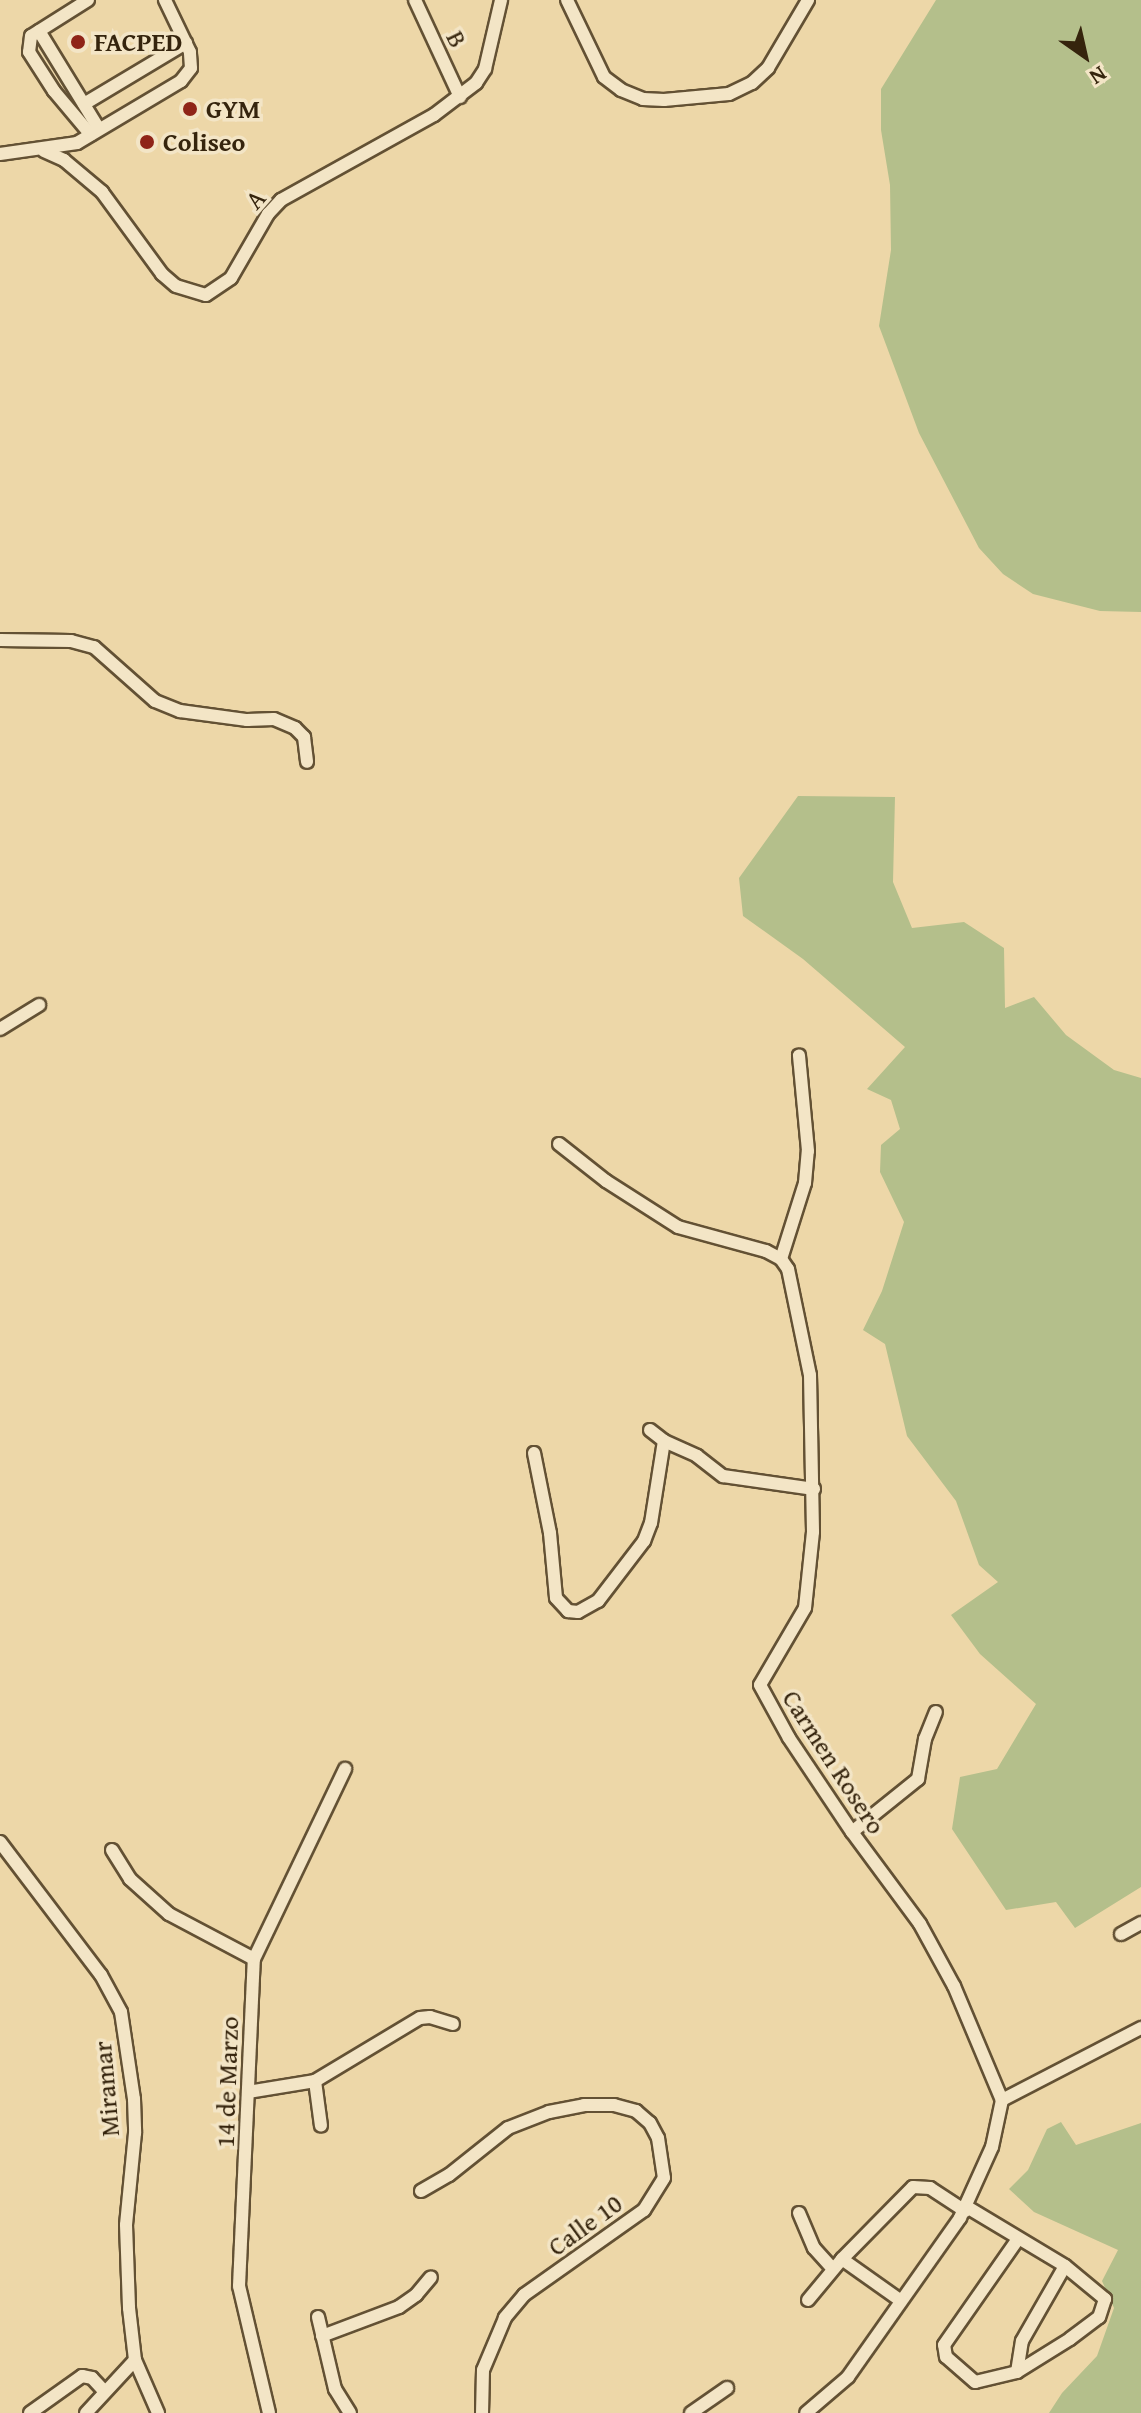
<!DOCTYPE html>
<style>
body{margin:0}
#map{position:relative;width:1141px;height:2413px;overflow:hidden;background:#edd7a8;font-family:"Gentium Book Plus",serif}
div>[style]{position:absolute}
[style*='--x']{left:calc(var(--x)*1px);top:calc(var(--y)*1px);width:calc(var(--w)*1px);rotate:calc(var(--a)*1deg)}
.green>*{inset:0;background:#b4bf8b}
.roads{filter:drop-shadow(2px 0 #635134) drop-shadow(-2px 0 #635134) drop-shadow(0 2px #635134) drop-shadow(0 -2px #635134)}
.street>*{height:12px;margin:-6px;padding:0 6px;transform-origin:6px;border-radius:6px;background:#f3e5c6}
.dots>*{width:22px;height:22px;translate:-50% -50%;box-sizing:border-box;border:4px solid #f3e5c6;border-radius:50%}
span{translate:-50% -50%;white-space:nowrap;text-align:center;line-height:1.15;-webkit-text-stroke:7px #f3e5c6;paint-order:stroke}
.street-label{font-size:26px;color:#35240d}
.poi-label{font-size:26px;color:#35240d;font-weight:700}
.left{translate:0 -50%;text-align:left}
.north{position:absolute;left:1045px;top:16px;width:80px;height:80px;-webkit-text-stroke:6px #f3e5c6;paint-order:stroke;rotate:146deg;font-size:22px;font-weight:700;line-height:32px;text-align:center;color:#35240d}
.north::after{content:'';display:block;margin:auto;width:28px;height:36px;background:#35240d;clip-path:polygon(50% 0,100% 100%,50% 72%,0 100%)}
</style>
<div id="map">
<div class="green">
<i style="clip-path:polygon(936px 0,1141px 0,1141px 612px,1100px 611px,1033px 594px,1003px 574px,979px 548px,919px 433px,879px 326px,891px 250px,890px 185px,881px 130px,881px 89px)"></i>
<i style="clip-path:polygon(798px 796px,895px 797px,893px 882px,912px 928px,964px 922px,1004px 948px,1005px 1008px,1034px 997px,1066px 1035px,1114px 1070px,1141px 1078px,1141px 1887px,1075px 1928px,1056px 1902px,1006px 1910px,952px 1829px,960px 1777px,997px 1769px,1036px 1704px,980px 1654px,951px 1615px,998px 1582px,979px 1565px,956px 1501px,907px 1436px,885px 1344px,863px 1330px,882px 1291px,904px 1222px,880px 1172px,881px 1145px,900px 1129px,891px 1100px,867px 1089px,905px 1047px,803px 959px,743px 916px,739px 878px)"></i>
<i style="clip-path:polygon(1061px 2122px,1076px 2145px,1141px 2123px,1141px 2413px,1049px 2413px,1062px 2393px,1097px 2356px,1114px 2308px,1102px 2281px,1118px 2250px,1034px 2212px,1009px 2189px,1028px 2170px,1047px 2129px)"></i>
</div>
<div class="roads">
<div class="street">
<i style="--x:88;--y:0;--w:67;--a:147.7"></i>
<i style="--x:31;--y:36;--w:16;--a:97"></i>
<i style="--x:29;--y:52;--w:46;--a:57.3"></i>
<i style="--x:54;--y:91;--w:57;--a:49.9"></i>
<i style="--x:415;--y:0;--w:107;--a:65.1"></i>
<i style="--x:567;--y:0;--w:85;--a:64.3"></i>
<i style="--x:604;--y:77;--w:21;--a:37"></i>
<i style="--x:621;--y:90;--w:24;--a:22"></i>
<i style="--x:643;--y:99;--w:21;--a:3"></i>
<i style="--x:664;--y:100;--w:65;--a:-5.3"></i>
<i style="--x:729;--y:94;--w:25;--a:-26"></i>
<i style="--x:752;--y:83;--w:22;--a:-43"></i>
<i style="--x:768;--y:68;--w:79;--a:-59.5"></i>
<i style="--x:39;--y:31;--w:115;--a:58.5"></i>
<i style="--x:84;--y:104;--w:119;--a:-30.9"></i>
<i style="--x:44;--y:151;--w:22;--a:24"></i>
<i style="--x:64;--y:160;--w:50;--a:40.1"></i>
<i style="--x:102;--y:192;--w:102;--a:53.8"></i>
<i style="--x:162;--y:274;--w:18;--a:41"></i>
<i style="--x:176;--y:286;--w:31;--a:17"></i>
<i style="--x:206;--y:295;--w:30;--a:-34"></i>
<i style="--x:231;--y:278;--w:74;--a:-60"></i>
<i style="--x:268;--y:214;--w:19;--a:-47"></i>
<i style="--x:281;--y:200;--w:175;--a:-29.1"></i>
<i style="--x:434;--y:115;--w:53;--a:-37.3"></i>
<i style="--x:476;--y:83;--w:17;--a:-57"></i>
<i style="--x:485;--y:69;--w:71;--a:-76.9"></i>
<i style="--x:0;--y:154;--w:78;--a:-8.1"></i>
<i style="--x:77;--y:143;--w:121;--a:-30.8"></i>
<i style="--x:181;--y:81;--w:16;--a:-52"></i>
<i style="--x:191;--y:68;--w:16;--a:-94"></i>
<i style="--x:190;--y:52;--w:58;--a:-115.7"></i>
<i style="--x:0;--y:640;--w:71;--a:0.8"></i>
<i style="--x:71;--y:641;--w:24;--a:15"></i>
<i style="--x:94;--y:647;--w:81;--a:41.5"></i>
<i style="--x:155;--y:701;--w:27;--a:22"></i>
<i style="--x:180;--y:711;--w:68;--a:7.7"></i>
<i style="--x:247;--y:720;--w:27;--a:-2"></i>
<i style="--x:274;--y:719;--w:23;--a:23"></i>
<i style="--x:295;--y:728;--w:13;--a:45"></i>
<i style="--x:304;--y:737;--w:25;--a:83"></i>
<i style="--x:0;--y:1029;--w:46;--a:-31.6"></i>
<i style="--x:559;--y:1144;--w:60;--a:38.2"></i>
<i style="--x:606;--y:1181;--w:85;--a:32.6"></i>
<i style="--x:678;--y:1227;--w:91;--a:15.3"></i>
<i style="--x:766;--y:1251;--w:17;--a:28"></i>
<i style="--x:781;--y:1259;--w:12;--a:55"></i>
<i style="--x:788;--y:1269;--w:108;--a:78.3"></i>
<i style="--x:810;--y:1375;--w:157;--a:88.9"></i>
<i style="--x:813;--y:1532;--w:76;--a:96"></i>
<i style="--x:805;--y:1608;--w:89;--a:120.3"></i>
<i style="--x:760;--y:1685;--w:60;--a:61.3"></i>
<i style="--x:789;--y:1738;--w:113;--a:56.2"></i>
<i style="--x:852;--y:1832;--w:114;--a:53.5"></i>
<i style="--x:920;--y:1924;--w:71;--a:61.3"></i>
<i style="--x:954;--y:1986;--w:124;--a:67.2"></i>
<i style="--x:1002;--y:2100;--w:48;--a:102"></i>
<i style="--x:992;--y:2147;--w:78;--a:114.3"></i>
<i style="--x:960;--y:2218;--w:194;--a:125.2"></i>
<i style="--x:848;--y:2377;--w:55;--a:139.4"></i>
<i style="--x:781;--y:1259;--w:80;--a:-72.5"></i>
<i style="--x:805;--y:1183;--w:32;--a:-85"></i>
<i style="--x:808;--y:1151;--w:96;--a:-95.4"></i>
<i style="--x:650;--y:1430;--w:18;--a:38"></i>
<i style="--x:664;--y:1441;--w:36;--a:24"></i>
<i style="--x:697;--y:1456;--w:33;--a:38"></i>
<i style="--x:723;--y:1476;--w:92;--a:8.1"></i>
<i style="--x:534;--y:1453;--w:82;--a:78.7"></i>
<i style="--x:550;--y:1533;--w:65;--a:84.7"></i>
<i style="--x:556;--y:1598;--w:18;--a:47"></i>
<i style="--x:568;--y:1611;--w:10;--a:6"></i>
<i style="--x:578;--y:1612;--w:23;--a:-29"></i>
<i style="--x:598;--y:1601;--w:76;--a:-52.5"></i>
<i style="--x:644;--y:1541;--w:19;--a:-69"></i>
<i style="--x:651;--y:1523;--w:83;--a:-81"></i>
<i style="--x:852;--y:1832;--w:85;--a:-38.8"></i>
<i style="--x:918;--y:1779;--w:41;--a:-80.1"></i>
<i style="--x:925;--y:1739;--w:29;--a:-68"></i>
<i style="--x:0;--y:1842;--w:167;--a:52.8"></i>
<i style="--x:101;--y:1975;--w:42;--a:61.6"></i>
<i style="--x:121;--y:2012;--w:88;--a:81.5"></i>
<i style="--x:134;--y:2099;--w:34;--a:88"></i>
<i style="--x:135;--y:2133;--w:92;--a:95.6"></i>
<i style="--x:126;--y:2225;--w:83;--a:87.9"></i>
<i style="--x:129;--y:2308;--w:52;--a:83.4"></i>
<i style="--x:135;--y:2360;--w:58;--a:66.5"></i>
<i style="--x:112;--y:1850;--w:34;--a:58"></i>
<i style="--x:130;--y:1879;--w:52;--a:41.9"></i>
<i style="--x:169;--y:1914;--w:96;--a:27.9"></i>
<i style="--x:1121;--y:1934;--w:23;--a:-29"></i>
<i style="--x:315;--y:2081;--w:45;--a:82.4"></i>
<i style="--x:248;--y:2092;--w:68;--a:-9.3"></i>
<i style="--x:315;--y:2081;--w:122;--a:-31"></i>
<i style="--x:420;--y:2018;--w:10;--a:-6"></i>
<i style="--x:430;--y:2017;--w:24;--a:17"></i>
<i style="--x:1002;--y:2100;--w:157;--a:-27.4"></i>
<i style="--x:421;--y:2191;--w:32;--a:-30"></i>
<i style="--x:449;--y:2175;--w:75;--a:-38.5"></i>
<i style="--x:508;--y:2128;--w:44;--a:-21.3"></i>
<i style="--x:549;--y:2112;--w:36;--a:-11"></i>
<i style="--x:584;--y:2105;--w:30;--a:0"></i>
<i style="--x:614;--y:2105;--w:23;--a:15"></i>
<i style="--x:636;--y:2111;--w:18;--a:41"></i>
<i style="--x:650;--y:2123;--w:17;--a:62"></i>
<i style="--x:658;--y:2138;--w:40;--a:81.5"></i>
<i style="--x:664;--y:2178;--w:38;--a:122"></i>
<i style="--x:644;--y:2210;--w:147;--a:144.7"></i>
<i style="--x:524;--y:2295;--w:30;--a:130"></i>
<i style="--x:505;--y:2318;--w:56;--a:112.9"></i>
<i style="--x:483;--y:2370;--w:43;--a:91.3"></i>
<i style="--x:967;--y:2207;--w:114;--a:31"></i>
<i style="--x:1065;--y:2266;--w:52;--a:39.5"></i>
<i style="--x:1105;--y:2299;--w:19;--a:108"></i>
<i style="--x:1099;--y:2317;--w:36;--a:143"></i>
<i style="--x:1070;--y:2339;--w:62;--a:148.1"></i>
<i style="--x:1017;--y:2372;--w:43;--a:166.6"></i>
<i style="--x:975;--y:2382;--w:38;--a:-139"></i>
<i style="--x:946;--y:2357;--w:12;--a:-99"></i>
<i style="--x:944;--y:2345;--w:129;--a:-55.1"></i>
<i style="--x:799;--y:2213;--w:38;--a:67"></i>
<i style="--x:814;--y:2248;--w:28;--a:48"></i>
<i style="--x:842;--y:2259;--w:101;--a:-45.4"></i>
<i style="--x:913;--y:2187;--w:17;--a:3"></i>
<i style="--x:930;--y:2188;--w:42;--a:33.3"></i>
<i style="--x:808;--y:2300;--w:53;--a:-50.3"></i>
<i style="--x:842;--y:2259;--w:72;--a:35.4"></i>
<i style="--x:318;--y:2317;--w:74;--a:76.7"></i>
<i style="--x:335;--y:2389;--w:28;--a:58"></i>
<i style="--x:322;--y:2336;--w:82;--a:-20.6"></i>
<i style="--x:399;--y:2307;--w:21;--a:-35"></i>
<i style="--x:416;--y:2295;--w:23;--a:-50"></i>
<i style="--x:1017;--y:2372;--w:31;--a:-81"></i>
<i style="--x:1022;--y:2341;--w:86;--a:-60.2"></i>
<i style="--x:30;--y:2413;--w:64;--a:-35.4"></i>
<i style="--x:82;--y:2376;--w:10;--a:11"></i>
<i style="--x:92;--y:2378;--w:19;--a:47"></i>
<i style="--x:86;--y:2413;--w:72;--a:-47.2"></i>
<i style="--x:269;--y:2413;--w:130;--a:-103.3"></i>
<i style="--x:239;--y:2286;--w:327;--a:-87.4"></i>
<i style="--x:254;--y:1959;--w:211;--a:-64.4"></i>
<i style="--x:691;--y:2413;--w:44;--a:-34.8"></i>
</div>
</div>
<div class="dots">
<i style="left:78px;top:42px;background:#8f2418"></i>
<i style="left:190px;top:109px;background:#8f2418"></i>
<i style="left:147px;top:142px;background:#8f2418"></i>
</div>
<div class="street-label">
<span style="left:457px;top:39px;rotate:64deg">B</span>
<span style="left:255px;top:199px;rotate:-49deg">A</span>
<span style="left:834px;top:1762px;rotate:57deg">Carmen Rosero</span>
<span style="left:227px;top:2082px;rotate:-88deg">14 de Marzo</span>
<span style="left:106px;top:2089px;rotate:-95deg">Miramar</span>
<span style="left:585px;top:2225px;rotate:-36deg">Calle 10</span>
</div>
<div class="poi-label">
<span class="left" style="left:94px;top:42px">FACPED</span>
<span class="left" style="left:206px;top:109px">GYM</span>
<span class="left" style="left:163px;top:142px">Coliseo</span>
</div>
<div class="north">N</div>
</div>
